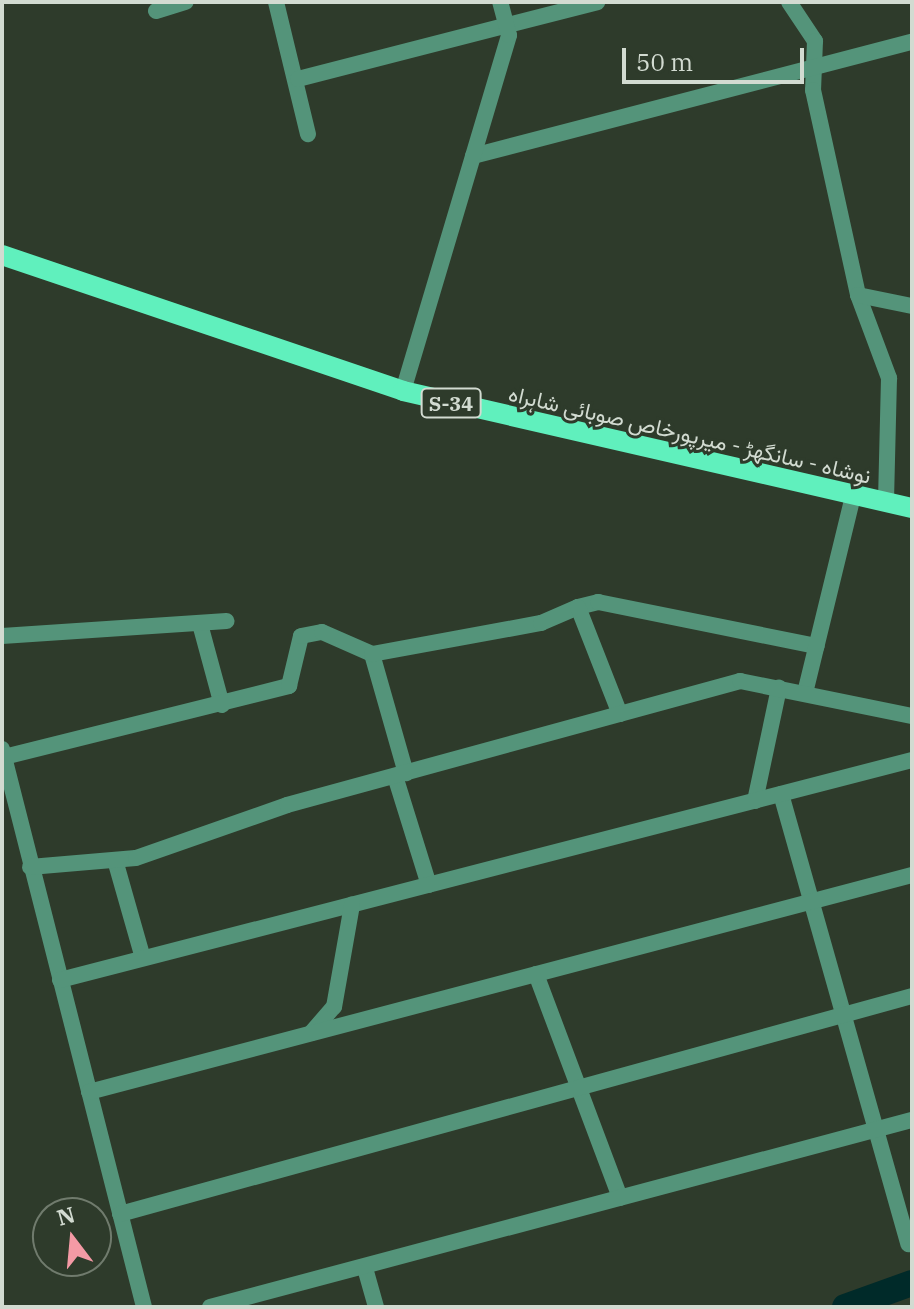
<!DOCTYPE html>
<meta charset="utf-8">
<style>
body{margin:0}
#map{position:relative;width:914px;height:1309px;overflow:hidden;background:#2e3b2b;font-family:"IBM Plex Serif",Vazirmatn,serif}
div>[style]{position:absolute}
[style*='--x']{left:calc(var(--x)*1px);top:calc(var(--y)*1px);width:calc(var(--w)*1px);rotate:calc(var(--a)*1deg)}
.canal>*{height:26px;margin:-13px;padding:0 13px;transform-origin:13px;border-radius:13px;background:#002a29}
.street>*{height:16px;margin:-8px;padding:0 8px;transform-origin:8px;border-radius:8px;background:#54947a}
.primary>*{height:20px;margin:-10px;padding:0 10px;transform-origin:10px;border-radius:10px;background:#60f0bd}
span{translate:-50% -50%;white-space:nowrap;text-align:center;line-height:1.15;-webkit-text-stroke:6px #2e3b2b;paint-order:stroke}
.shield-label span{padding:2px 6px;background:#2e3b2b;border:2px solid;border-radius:6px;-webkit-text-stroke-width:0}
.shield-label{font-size:20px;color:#d2dbd1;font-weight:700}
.street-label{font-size:22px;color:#d2dbd1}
.frame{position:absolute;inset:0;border:4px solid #d2dbd1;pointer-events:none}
.north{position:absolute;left:32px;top:1197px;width:80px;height:80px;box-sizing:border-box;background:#2e3b2b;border:2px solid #707b6d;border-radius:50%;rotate:344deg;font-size:22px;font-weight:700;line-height:32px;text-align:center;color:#d2dbd1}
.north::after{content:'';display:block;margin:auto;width:28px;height:36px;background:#f49aa5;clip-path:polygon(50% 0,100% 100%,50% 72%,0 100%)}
.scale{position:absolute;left:622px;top:48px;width:182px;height:36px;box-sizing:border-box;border:4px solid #d2dbd1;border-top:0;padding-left:10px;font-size:24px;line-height:28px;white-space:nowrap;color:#d2dbd1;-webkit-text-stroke:6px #2e3b2b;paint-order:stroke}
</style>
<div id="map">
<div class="canal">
<i style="--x:845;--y:1307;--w:71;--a:-19.7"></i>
</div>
<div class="street">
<i style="--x:276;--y:2;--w:136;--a:76.4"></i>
<i style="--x:789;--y:2;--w:47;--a:56.3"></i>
<i style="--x:815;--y:41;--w:49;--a:92.3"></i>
<i style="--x:813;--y:90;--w:210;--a:77.6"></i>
<i style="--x:858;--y:295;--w:89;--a:69.5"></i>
<i style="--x:889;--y:378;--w:125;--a:91.4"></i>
<i style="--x:156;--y:11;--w:31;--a:-17"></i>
<i style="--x:298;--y:79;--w:309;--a:-14.4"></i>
<i style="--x:473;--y:156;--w:454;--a:-14.6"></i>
<i style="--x:858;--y:295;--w:55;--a:11.5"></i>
<i style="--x:403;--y:391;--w:371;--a:-73.4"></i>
<i style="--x:509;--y:35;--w:34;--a:-105"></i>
<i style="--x:578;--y:607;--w:21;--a:-14"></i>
<i style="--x:598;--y:602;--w:223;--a:11.4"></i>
<i style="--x:200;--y:624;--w:84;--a:74.8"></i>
<i style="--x:2;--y:636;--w:225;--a:-3.8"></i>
<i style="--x:372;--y:654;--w:124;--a:74.1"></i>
<i style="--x:805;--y:693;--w:203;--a:-76.3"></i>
<i style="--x:2;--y:749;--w:576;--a:75.72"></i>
<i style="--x:4;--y:757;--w:294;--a:-14"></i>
<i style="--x:289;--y:686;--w:51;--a:-76.5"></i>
<i style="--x:301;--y:636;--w:21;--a:-11"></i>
<i style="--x:322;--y:632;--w:55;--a:23.7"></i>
<i style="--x:372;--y:654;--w:172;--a:-10.4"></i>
<i style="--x:541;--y:623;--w:40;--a:-23.4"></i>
<i style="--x:578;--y:607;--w:115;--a:68.6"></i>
<i style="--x:395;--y:776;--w:114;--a:72.7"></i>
<i style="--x:781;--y:794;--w:468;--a:74.2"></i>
<i style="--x:755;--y:801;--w:116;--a:-78"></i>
<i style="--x:115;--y:860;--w:102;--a:74.1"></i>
<i style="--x:30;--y:867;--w:106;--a:-4.9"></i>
<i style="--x:136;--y:858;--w:160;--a:-19.3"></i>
<i style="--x:287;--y:805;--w:470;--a:-15.3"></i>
<i style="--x:740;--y:681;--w:176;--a:11.5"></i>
<i style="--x:536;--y:974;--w:239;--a:69.4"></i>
<i style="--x:60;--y:980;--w:880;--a:-14.48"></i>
<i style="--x:311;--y:1033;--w:35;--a:-49"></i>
<i style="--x:334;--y:1007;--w:104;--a:-80"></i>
<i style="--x:89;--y:1092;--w:851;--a:-14.77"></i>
<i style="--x:120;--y:1214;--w:821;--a:-15.39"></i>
<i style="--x:365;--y:1268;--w:41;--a:74.2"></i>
<i style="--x:210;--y:1307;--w:726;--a:-14.92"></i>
</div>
<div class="primary">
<i style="--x:2;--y:255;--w:423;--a:18.7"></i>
<i style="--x:403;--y:391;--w:522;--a:12.95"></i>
</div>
<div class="shield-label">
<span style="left:451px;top:403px">S-34</span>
</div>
<div class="street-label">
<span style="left:690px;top:434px;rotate:13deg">نوشاہ - سانگھڑ - میرپورخاص صوبائی شاہراہ</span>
</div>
<div class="frame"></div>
<div class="north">N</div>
<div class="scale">50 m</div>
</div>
